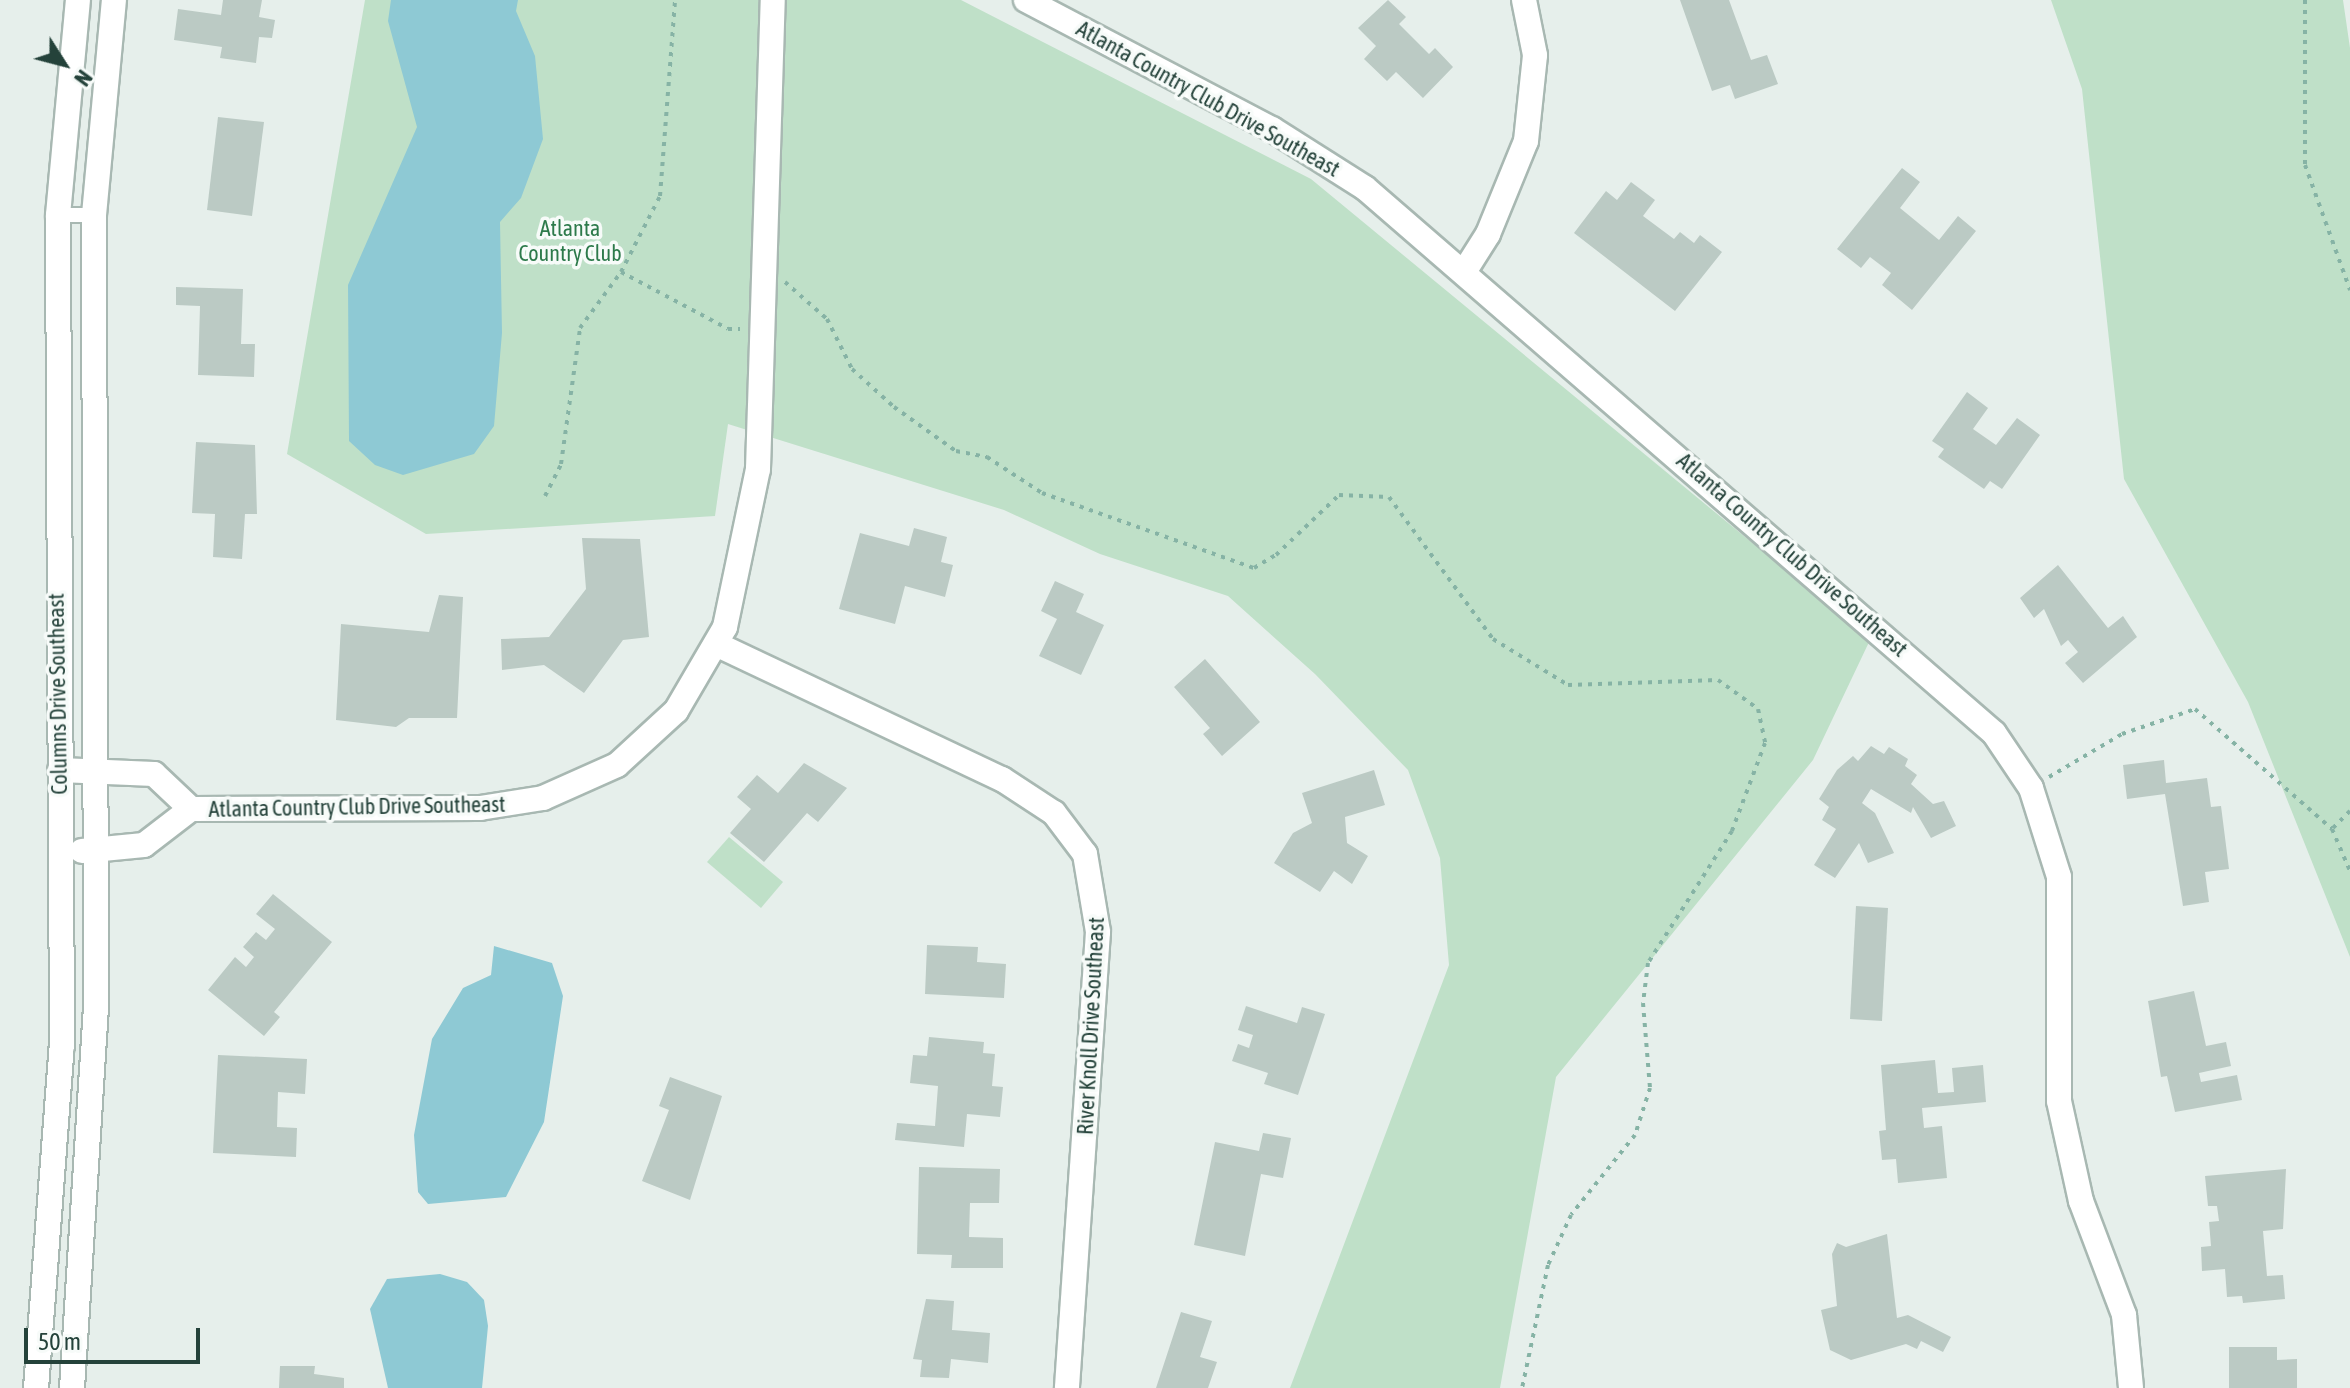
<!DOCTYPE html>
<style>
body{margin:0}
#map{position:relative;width:2350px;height:1388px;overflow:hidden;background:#e6efeb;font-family:"Asap Condensed",sans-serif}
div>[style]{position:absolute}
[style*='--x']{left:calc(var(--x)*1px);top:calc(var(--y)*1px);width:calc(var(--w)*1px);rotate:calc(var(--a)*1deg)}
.green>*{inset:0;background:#bfe0c8}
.water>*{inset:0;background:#8ec9d4}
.building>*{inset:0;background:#bbcac4}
.path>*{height:4px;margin-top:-2px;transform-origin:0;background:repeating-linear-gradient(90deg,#86b3a5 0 4px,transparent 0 10px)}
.roads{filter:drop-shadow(2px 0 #a8b8b2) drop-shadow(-2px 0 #a8b8b2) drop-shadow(0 2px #a8b8b2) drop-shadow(0 -2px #a8b8b2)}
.service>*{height:14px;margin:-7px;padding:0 7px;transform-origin:7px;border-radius:7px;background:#fff}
.minor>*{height:24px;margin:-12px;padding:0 12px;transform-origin:12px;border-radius:12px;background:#fff}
span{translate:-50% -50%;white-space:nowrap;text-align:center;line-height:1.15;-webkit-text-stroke:7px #f7fbf9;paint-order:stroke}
.street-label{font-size:22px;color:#24423a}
.park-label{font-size:22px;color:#2d7a4b}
.north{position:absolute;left:24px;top:24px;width:80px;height:80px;-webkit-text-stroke:6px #f7fbf9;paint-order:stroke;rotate:126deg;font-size:22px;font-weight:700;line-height:32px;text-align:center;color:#24423a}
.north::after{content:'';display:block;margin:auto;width:28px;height:36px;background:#24423a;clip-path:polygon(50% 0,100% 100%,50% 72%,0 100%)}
.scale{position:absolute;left:24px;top:1328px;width:176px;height:36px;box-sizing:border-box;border:4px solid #24423a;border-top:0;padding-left:10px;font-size:24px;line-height:28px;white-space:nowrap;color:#24423a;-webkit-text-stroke:6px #f7fbf9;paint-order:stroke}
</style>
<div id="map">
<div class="green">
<i style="clip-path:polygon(365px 0,961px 0,1311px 179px,1870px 640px,1813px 760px,1556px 1077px,1500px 1388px,1290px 1388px,1449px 965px,1440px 858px,1408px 770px,1315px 674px,1228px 596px,1100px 554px,1004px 510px,728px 424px,715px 516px,426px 534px,287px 454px)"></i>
<i style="clip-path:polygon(2051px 0,2343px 0,2350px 48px,2350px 957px,2248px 702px,2124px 479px,2082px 89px)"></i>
<i style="clip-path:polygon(729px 837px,783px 882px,761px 908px,707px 862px)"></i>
</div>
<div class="water">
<i style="clip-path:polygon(391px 0,518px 0,516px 11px,535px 56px,543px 139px,521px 198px,500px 222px,502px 333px,494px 426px,474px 454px,403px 475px,375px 465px,349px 441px,348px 285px,417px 127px,388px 21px)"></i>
<i style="clip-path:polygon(494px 946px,552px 963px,563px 996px,544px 1122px,506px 1197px,428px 1204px,418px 1192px,414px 1135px,432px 1039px,463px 988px,491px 975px)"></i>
<i style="clip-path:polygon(440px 1274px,467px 1282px,484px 1300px,488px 1326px,482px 1388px,388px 1388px,370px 1309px,387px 1279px)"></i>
</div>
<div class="building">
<i style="clip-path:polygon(223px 0,262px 0,259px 17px,275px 20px,272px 38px,259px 37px,256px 63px,220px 58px,222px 47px,174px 40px,178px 9px,221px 15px)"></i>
<i style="clip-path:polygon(1388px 0,1406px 17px,1399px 24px,1429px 54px,1435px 48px,1453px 67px,1423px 98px,1396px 72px,1387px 81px,1364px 59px,1376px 46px,1358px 28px)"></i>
<i style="clip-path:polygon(1680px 0,1729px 0,1751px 60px,1767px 55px,1778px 84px,1735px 99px,1730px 85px,1712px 91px)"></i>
<i style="clip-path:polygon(218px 117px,264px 122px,252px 216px,207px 210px)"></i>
<i style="clip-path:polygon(1902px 168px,1920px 182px,1900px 208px,1939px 240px,1958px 216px,1976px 231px,1912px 310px,1882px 285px,1891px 273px,1870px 257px,1861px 268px,1837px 249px)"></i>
<i style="clip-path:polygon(1631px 182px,1655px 200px,1643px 216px,1674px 239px,1680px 232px,1694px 243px,1700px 235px,1722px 252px,1675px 311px,1574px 233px,1606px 191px,1617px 200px)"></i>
<i style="clip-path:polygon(176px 287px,243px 289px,241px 344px,255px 344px,254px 377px,198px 375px,200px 306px,176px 305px)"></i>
<i style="clip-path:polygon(1967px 392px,1988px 408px,1973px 429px,1996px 445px,2017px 418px,2040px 435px,2002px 489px,1990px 481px,1984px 489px,1938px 457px,1944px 449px,1932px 441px)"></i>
<i style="clip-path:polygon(196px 442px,255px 445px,257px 514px,245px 514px,242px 559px,213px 557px,215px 514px,192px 513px)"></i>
<i style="clip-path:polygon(914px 528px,947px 537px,941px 562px,953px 565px,945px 597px,905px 586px,895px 624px,839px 609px,860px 533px,909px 546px)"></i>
<i style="clip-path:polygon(582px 538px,640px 539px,649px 637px,623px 640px,584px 693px,544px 665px,502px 670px,501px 639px,549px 637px,586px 589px)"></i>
<i style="clip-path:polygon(2058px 565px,2108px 628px,2123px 616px,2137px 637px,2083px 683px,2065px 663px,2078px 652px,2068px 640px,2061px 646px,2044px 609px,2034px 618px,2020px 598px)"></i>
<i style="clip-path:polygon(1055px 581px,1084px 594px,1076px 612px,1104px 625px,1081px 675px,1039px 656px,1057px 619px,1041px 611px)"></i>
<i style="clip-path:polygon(439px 595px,463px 597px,457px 718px,409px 718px,396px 727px,336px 720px,341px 624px,429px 632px)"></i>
<i style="clip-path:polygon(1205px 659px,1260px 722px,1222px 756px,1203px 734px,1210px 728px,1174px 687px)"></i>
<i style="clip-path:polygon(1871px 746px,1884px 754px,1889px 747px,1908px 759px,1905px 766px,1917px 775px,1911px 784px,1933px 804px,1944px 801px,1956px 826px,1931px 838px,1913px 807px,1911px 813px,1871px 789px,1862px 803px,1875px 813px,1894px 853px,1868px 863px,1859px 843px,1835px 878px,1814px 865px,1836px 829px,1822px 820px,1829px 807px,1819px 799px,1837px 770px,1853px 756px,1858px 761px)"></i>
<i style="clip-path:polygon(2164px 760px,2166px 783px,2207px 778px,2211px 807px,2221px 806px,2229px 869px,2205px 872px,2209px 902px,2183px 906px,2165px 794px,2127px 799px,2123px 765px)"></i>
<i style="clip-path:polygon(804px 763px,847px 788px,818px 822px,807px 813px,764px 862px,730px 833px,751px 809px,737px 797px,757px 775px,778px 793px)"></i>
<i style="clip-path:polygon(1374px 770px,1385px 805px,1345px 817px,1347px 843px,1368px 856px,1352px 884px,1334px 871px,1320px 892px,1274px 863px,1293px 833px,1312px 823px,1302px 793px)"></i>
<i style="clip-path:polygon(273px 894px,332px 942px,274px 1012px,280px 1017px,264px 1036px,208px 990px,235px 957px,246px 967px,254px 957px,243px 947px,256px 932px,266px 940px,275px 929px,256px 914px)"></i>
<i style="clip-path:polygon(1856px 906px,1888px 908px,1882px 1021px,1850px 1019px)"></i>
<i style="clip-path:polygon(927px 945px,978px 947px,977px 962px,1006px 964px,1004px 998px,925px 994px)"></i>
<i style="clip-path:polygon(2194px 991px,2206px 1046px,2226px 1042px,2231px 1066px,2199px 1073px,2201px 1082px,2237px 1075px,2242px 1100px,2175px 1112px,2167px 1076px,2161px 1077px,2148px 1001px)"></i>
<i style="clip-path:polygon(1246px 1006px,1297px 1023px,1302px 1007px,1325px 1014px,1298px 1095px,1264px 1084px,1268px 1073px,1232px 1061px,1238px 1044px,1249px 1048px,1253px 1035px,1238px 1030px)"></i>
<i style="clip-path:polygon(929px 1037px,984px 1042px,983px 1053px,995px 1054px,992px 1086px,1003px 1087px,1000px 1117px,967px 1114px,964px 1147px,895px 1140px,897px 1123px,935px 1126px,938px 1086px,910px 1083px,913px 1055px,927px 1056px)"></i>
<i style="clip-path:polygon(218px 1055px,307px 1059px,305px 1094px,278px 1092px,277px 1127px,297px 1128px,296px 1157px,213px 1153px)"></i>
<i style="clip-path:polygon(1935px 1060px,1938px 1093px,1954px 1092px,1952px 1068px,1983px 1065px,1986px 1102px,1922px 1108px,1924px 1128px,1942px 1126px,1947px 1178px,1898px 1183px,1896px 1159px,1882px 1160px,1879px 1131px,1886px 1130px,1881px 1065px)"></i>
<i style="clip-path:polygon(670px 1077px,722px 1096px,690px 1200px,642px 1181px,669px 1110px,659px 1106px)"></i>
<i style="clip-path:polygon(1263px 1133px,1291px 1138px,1283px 1178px,1261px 1174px,1245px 1256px,1194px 1245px,1215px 1142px,1259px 1151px)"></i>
<i style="clip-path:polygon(919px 1167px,1000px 1169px,999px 1203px,970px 1203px,969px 1237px,1003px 1238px,1003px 1268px,951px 1268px,952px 1255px,917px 1254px)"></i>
<i style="clip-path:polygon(2286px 1169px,2283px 1229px,2263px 1231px,2267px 1276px,2283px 1275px,2285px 1299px,2243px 1303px,2242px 1296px,2227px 1297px,2225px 1269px,2202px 1271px,2201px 1247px,2211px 1246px,2209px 1222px,2219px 1221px,2217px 1206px,2208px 1206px,2205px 1176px)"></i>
<i style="clip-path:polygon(1887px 1234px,1897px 1318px,1908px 1315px,1951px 1337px,1943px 1352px,1921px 1341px,1917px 1349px,1906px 1344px,1851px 1360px,1830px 1350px,1821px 1310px,1837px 1306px,1832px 1254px,1837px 1243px,1846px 1247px)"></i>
<i style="clip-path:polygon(926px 1299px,954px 1301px,952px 1330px,990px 1333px,988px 1363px,951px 1359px,949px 1378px,920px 1377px,922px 1360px,913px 1359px)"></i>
<i style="clip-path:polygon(1181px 1312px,1212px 1321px,1200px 1357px,1217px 1362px,1208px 1388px,1156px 1388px)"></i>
<i style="clip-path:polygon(2229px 1347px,2277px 1347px,2277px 1360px,2297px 1359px,2297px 1388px,2229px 1388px)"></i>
<i style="clip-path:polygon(280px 1366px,315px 1366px,314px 1374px,344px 1378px,344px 1388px,279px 1388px)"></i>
</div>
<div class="path">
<i style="--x:2305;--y:0;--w:165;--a:90"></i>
<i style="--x:2305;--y:165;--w:133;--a:70.2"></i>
<i style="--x:621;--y:272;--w:85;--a:-62.8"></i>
<i style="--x:660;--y:196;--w:197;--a:-85.6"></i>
<i style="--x:785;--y:282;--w:56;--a:41.4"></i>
<i style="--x:827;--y:319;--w:56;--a:63.4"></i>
<i style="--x:852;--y:369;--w:57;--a:42.1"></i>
<i style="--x:894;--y:407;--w:76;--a:35.4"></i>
<i style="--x:956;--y:451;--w:32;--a:11"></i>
<i style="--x:987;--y:457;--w:66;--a:33.2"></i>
<i style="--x:1042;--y:493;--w:225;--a:19.5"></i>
<i style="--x:1254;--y:568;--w:26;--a:-31"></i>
<i style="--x:1276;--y:555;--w:87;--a:-43.6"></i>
<i style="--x:1339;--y:495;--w:50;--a:2.3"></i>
<i style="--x:1389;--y:497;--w:176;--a:53.8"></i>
<i style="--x:1493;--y:639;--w:88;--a:31.5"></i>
<i style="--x:1568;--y:685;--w:150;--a:-1.9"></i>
<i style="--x:1718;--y:680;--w:49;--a:35.9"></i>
<i style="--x:1758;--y:709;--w:35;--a:78"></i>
<i style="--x:1765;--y:743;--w:94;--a:110.6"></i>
<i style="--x:1732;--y:831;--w:156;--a:122.5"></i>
<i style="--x:1648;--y:963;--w:40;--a:97.1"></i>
<i style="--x:1643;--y:1003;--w:85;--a:85.3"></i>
<i style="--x:1650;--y:1088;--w:49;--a:107.7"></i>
<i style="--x:1635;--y:1135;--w:102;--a:128.7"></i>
<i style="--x:1571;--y:1215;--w:55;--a:114.7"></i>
<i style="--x:1548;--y:1265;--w:126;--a:101.9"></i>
<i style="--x:545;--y:496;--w:36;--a:-63"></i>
<i style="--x:561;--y:464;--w:137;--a:-82"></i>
<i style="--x:580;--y:328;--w:69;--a:-53.8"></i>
<i style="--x:621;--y:272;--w:121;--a:28"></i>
<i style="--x:728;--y:329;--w:12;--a:0"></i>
<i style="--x:2049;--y:777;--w:85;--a:-30.5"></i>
<i style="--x:2122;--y:734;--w:77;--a:-18.9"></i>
<i style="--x:2195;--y:709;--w:182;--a:41.2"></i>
<i style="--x:2350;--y:811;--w:25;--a:135"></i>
<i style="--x:2332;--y:829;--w:46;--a:66.8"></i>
</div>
<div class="roads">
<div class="service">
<i style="--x:58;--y:215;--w:36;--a:0"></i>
</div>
<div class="minor">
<i style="--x:1026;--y:0;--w:278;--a:27.7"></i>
<i style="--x:1272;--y:129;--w:110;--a:32.4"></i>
<i style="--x:1365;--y:188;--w:832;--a:40.91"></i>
<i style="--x:1994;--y:733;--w:66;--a:56.1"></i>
<i style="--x:2031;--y:788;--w:93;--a:72.5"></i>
<i style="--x:2059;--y:877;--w:224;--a:90"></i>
<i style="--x:2059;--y:1101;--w:102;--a:77.6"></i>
<i style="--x:2081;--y:1201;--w:122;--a:69.3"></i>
<i style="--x:2124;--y:1315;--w:73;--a:84.5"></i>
<i style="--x:1464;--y:272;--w:45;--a:-57.7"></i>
<i style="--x:1488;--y:234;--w:100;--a:-67.8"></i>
<i style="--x:1526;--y:141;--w:86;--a:-84"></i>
<i style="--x:1535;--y:55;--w:56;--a:-101.3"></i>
<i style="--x:718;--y:645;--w:314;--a:25.3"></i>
<i style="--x:1002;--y:779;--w:62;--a:33.2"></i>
<i style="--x:1054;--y:813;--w:51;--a:52.9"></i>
<i style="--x:1085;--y:854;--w:79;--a:80.5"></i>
<i style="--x:1098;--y:932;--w:457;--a:93.9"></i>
<i style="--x:60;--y:770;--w:94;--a:2.4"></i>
<i style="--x:154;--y:774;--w:51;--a:43.4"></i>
<i style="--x:82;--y:851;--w:62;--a:-5.5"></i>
<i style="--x:144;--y:845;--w:59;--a:-37.5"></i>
<i style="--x:191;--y:809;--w:289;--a:-0.2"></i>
<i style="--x:480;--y:808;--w:64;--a:-9"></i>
<i style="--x:543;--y:798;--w:81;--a:-24"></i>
<i style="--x:617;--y:765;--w:80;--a:-42.5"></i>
<i style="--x:676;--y:711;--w:97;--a:-59.7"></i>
<i style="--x:725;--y:627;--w:161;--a:-78.2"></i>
<i style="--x:758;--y:469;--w:469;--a:-88.2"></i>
<i style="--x:36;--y:1388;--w:343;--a:-85.7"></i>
<i style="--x:62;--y:1046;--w:831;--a:-90.28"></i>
<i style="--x:58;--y:215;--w:216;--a:-84.7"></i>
<i style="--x:72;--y:1388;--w:383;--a:-86.4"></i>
<i style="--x:96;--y:1006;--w:791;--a:-90.14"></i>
<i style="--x:94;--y:215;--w:216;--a:-84.7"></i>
</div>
</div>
<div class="street-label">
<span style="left:1208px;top:99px;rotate:29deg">Atlanta Country Club Drive Southeast</span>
<span style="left:1792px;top:555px;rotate:41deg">Atlanta Country Club Drive Southeast</span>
<span style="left:58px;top:694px;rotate:-91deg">Columns Drive Southeast</span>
<span style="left:357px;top:807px;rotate:-1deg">Atlanta Country Club Drive Southeast</span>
<span style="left:1091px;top:1026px;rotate:-87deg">River Knoll Drive Southeast</span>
</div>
<div class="park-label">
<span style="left:570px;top:241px">Atlanta<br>Country Club</span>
</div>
<div class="north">N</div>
<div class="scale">50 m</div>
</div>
